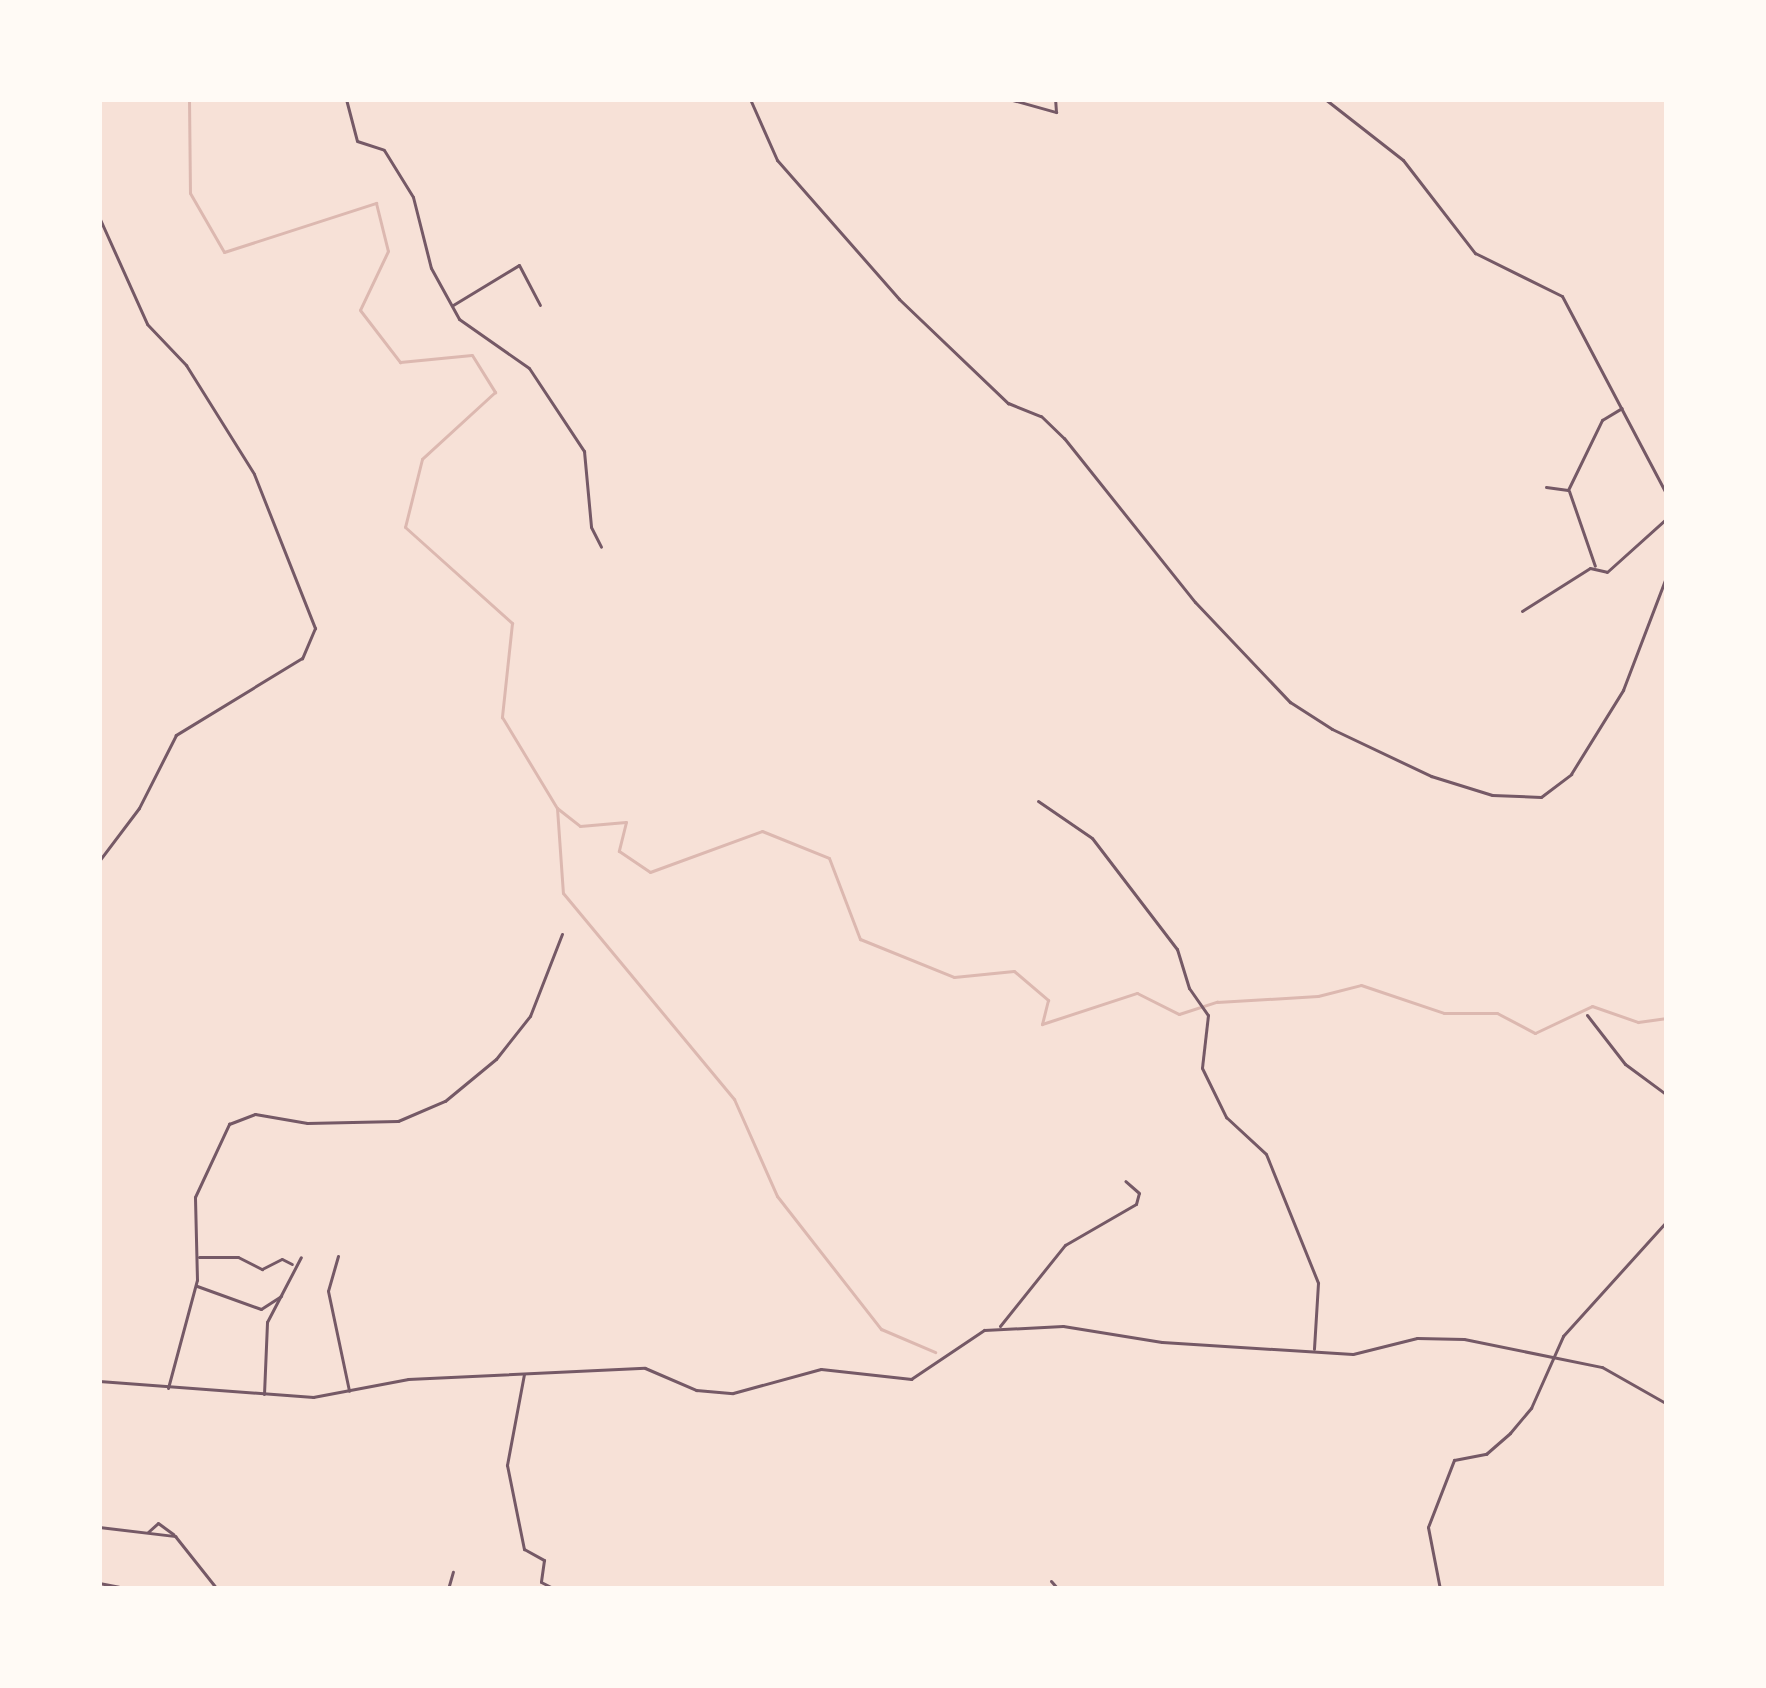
<!DOCTYPE html>
<style>
body{margin:0}
#map{position:relative;width:1766px;height:1688px;overflow:hidden;background:#f7e1d7;font-family:Quicksand,sans-serif}
div>[style]{position:absolute}
[style*='--x']{left:calc(var(--x)*1px);top:calc(var(--y)*1px);width:calc(var(--w)*1px);rotate:calc(var(--a)*1deg)}
.stream>*{height:3px;margin:-1.5px;padding:0 1.5px;transform-origin:1.5px;border-radius:1.5px;background:#dcb8b0}
.minor>*{height:3px;margin:-1.5px;padding:0 1.5px;transform-origin:1.5px;border-radius:1.5px;background:#755966}
span{translate:-50% -50%;white-space:nowrap;text-align:center;line-height:1.15;-webkit-text-stroke:10px #fffaf5;paint-order:stroke}
.frame{position:absolute;inset:0;border:102px solid #fffaf5;pointer-events:none}
</style>
<div id="map">
<div class="stream">
<i style="--x:189;--y:99;--w:94;--a:89.4"></i>
<i style="--x:190;--y:193;--w:68;--a:60"></i>
<i style="--x:224;--y:252;--w:160;--a:-17.9"></i>
<i style="--x:376;--y:203;--w:49;--a:76"></i>
<i style="--x:388;--y:251;--w:65;--a:115.4"></i>
<i style="--x:360;--y:310;--w:66;--a:52.4"></i>
<i style="--x:400;--y:362;--w:72;--a:-5.6"></i>
<i style="--x:472;--y:355;--w:44;--a:58.1"></i>
<i style="--x:495;--y:392;--w:99;--a:137.5"></i>
<i style="--x:422;--y:459;--w:70;--a:104"></i>
<i style="--x:405;--y:527;--w:144;--a:41.9"></i>
<i style="--x:512;--y:623;--w:95;--a:96.1"></i>
<i style="--x:502;--y:717;--w:106;--a:58.9"></i>
<i style="--x:557;--y:808;--w:29;--a:38"></i>
<i style="--x:580;--y:826;--w:46;--a:-5"></i>
<i style="--x:626;--y:822;--w:30;--a:104"></i>
<i style="--x:619;--y:851;--w:37;--a:34"></i>
<i style="--x:650;--y:872;--w:119;--a:-20.1"></i>
<i style="--x:762;--y:831;--w:72;--a:21.9"></i>
<i style="--x:829;--y:858;--w:87;--a:69.1"></i>
<i style="--x:860;--y:939;--w:101;--a:22"></i>
<i style="--x:954;--y:977;--w:60;--a:-5.7"></i>
<i style="--x:1014;--y:971;--w:45;--a:40.5"></i>
<i style="--x:1048;--y:1000;--w:25;--a:104"></i>
<i style="--x:1042;--y:1024;--w:100;--a:-18.1"></i>
<i style="--x:1137;--y:993;--w:47;--a:26.6"></i>
<i style="--x:1179;--y:1014;--w:40;--a:-18"></i>
<i style="--x:1217;--y:1002;--w:101;--a:-3.4"></i>
<i style="--x:1318;--y:996;--w:44;--a:-14.3"></i>
<i style="--x:1361;--y:985;--w:88;--a:18.6"></i>
<i style="--x:1444;--y:1013;--w:53;--a:0"></i>
<i style="--x:1497;--y:1013;--w:43;--a:27.8"></i>
<i style="--x:1535;--y:1033;--w:63;--a:-25.3"></i>
<i style="--x:1592;--y:1006;--w:49;--a:19.2"></i>
<i style="--x:1638;--y:1022;--w:29;--a:-8"></i>
<i style="--x:557;--y:808;--w:85;--a:86"></i>
<i style="--x:563;--y:893;--w:268;--a:50.3"></i>
<i style="--x:734;--y:1099;--w:106;--a:66.1"></i>
<i style="--x:777;--y:1196;--w:169;--a:52"></i>
<i style="--x:881;--y:1329;--w:59;--a:23.1"></i>
</div>
<div class="minor">
<i style="--x:346;--y:99;--w:43;--a:75.3"></i>
<i style="--x:357;--y:141;--w:28;--a:18"></i>
<i style="--x:384;--y:150;--w:55;--a:58.3"></i>
<i style="--x:413;--y:197;--w:73;--a:75.8"></i>
<i style="--x:431;--y:268;--w:58;--a:61.2"></i>
<i style="--x:459;--y:319;--w:85;--a:35"></i>
<i style="--x:529;--y:368;--w:100;--a:56.5"></i>
<i style="--x:584;--y:451;--w:76;--a:84.7"></i>
<i style="--x:591;--y:527;--w:22;--a:63"></i>
<i style="--x:750;--y:99;--w:67;--a:66.1"></i>
<i style="--x:777;--y:160;--w:185;--a:48.7"></i>
<i style="--x:899;--y:299;--w:151;--a:43.7"></i>
<i style="--x:1008;--y:403;--w:35;--a:22"></i>
<i style="--x:1041;--y:416;--w:32;--a:44"></i>
<i style="--x:1064;--y:438;--w:210;--a:51.4"></i>
<i style="--x:1195;--y:602;--w:138;--a:46.5"></i>
<i style="--x:1290;--y:702;--w:50;--a:32.7"></i>
<i style="--x:1332;--y:729;--w:110;--a:25.4"></i>
<i style="--x:1431;--y:776;--w:64;--a:17.3"></i>
<i style="--x:1492;--y:795;--w:49;--a:2.3"></i>
<i style="--x:1541;--y:797;--w:38;--a:-37"></i>
<i style="--x:1571;--y:774;--w:99;--a:-58.2"></i>
<i style="--x:1623;--y:690;--w:123;--a:-69.1"></i>
<i style="--x:1009;--y:99;--w:49;--a:15.5"></i>
<i style="--x:1056;--y:112;--w:13;--a:-94"></i>
<i style="--x:1325;--y:99;--w:99;--a:38"></i>
<i style="--x:1403;--y:160;--w:118;--a:52.3"></i>
<i style="--x:1475;--y:253;--w:97;--a:26.3"></i>
<i style="--x:1562;--y:296;--w:225;--a:62.2"></i>
<i style="--x:99;--y:217;--w:117;--a:65.8"></i>
<i style="--x:147;--y:324;--w:57;--a:46.4"></i>
<i style="--x:186;--y:365;--w:128;--a:58"></i>
<i style="--x:254;--y:474;--w:166;--a:68.4"></i>
<i style="--x:315;--y:628;--w:33;--a:113"></i>
<i style="--x:302;--y:658;--w:148;--a:148.6"></i>
<i style="--x:176;--y:735;--w:82;--a:116.9"></i>
<i style="--x:139;--y:808;--w:66;--a:127"></i>
<i style="--x:453;--y:305;--w:77;--a:-31.2"></i>
<i style="--x:519;--y:265;--w:45;--a:62.3"></i>
<i style="--x:1546;--y:487;--w:22;--a:8"></i>
<i style="--x:1568;--y:490;--w:78;--a:-64.1"></i>
<i style="--x:1602;--y:420;--w:23;--a:-31"></i>
<i style="--x:1569;--y:491;--w:79;--a:70.9"></i>
<i style="--x:1522;--y:611;--w:80;--a:-32.3"></i>
<i style="--x:1590;--y:568;--w:17;--a:13"></i>
<i style="--x:1607;--y:572;--w:81;--a:-42"></i>
<i style="--x:1038;--y:801;--w:65;--a:34.4"></i>
<i style="--x:1092;--y:838;--w:140;--a:52.6"></i>
<i style="--x:1177;--y:949;--w:41;--a:72.9"></i>
<i style="--x:1189;--y:988;--w:33;--a:55"></i>
<i style="--x:1208;--y:1015;--w:53;--a:96.5"></i>
<i style="--x:1202;--y:1068;--w:55;--a:63.9"></i>
<i style="--x:1226;--y:1117;--w:54;--a:42.8"></i>
<i style="--x:1266;--y:1154;--w:139;--a:68"></i>
<i style="--x:1318;--y:1283;--w:66;--a:93.5"></i>
<i style="--x:1587;--y:1015;--w:62;--a:52.2"></i>
<i style="--x:1625;--y:1064;--w:52;--a:36.4"></i>
<i style="--x:338;--y:1256;--w:36;--a:106"></i>
<i style="--x:328;--y:1291;--w:102;--a:78.1"></i>
<i style="--x:199;--y:1257;--w:39;--a:0"></i>
<i style="--x:238;--y:1257;--w:27;--a:27"></i>
<i style="--x:262;--y:1269;--w:22;--a:-27"></i>
<i style="--x:282;--y:1259;--w:11;--a:27"></i>
<i style="--x:197;--y:1286;--w:68;--a:19.8"></i>
<i style="--x:261;--y:1309;--w:24;--a:-33"></i>
<i style="--x:1000;--y:1326;--w:104;--a:-51.3"></i>
<i style="--x:1065;--y:1245;--w:82;--a:-30"></i>
<i style="--x:1136;--y:1204;--w:11;--a:-75"></i>
<i style="--x:1139;--y:1193;--w:18;--a:-139"></i>
<i style="--x:524;--y:1374;--w:93;--a:100.6"></i>
<i style="--x:507;--y:1465;--w:86;--a:78.6"></i>
<i style="--x:524;--y:1549;--w:23;--a:29"></i>
<i style="--x:544;--y:1560;--w:22;--a:98"></i>
<i style="--x:541;--y:1582;--w:16;--a:27"></i>
<i style="--x:99;--y:1381;--w:215;--a:4.3"></i>
<i style="--x:313;--y:1397;--w:97;--a:-10.7"></i>
<i style="--x:408;--y:1379;--w:237;--a:-2.7"></i>
<i style="--x:645;--y:1368;--w:56;--a:23.3"></i>
<i style="--x:696;--y:1390;--w:37;--a:5"></i>
<i style="--x:733;--y:1393;--w:91;--a:-15.3"></i>
<i style="--x:821;--y:1369;--w:91;--a:6.3"></i>
<i style="--x:911;--y:1379;--w:88;--a:-33.9"></i>
<i style="--x:984;--y:1330;--w:79;--a:-2.9"></i>
<i style="--x:1063;--y:1326;--w:100;--a:9.2"></i>
<i style="--x:1162;--y:1342;--w:191;--a:3.6"></i>
<i style="--x:1353;--y:1354;--w:66;--a:-14"></i>
<i style="--x:1417;--y:1338;--w:47;--a:1.2"></i>
<i style="--x:1464;--y:1339;--w:141;--a:11.5"></i>
<i style="--x:1602;--y:1367;--w:75;--a:29.6"></i>
<i style="--x:168;--y:1388;--w:112;--a:-75"></i>
<i style="--x:197;--y:1280;--w:83;--a:-91.4"></i>
<i style="--x:195;--y:1197;--w:81;--a:-65"></i>
<i style="--x:229;--y:1124;--w:28;--a:-21"></i>
<i style="--x:255;--y:1114;--w:53;--a:9.8"></i>
<i style="--x:307;--y:1123;--w:91;--a:-1.3"></i>
<i style="--x:398;--y:1121;--w:51;--a:-23.1"></i>
<i style="--x:445;--y:1101;--w:66;--a:-39.5"></i>
<i style="--x:496;--y:1059;--w:55;--a:-51.7"></i>
<i style="--x:530;--y:1016;--w:88;--a:-68.7"></i>
<i style="--x:264;--y:1394;--w:72;--a:-87.6"></i>
<i style="--x:267;--y:1322;--w:73;--a:-62.4"></i>
<i style="--x:99;--y:1527;--w:77;--a:6.8"></i>
<i style="--x:175;--y:1536;--w:68;--a:51.6"></i>
<i style="--x:148;--y:1532;--w:13;--a:-42"></i>
<i style="--x:158;--y:1523;--w:19;--a:36"></i>
<i style="--x:1051;--y:1581;--w:11;--a:49"></i>
<i style="--x:99;--y:1583;--w:20;--a:11"></i>
<i style="--x:448;--y:1589;--w:18;--a:-74"></i>
<i style="--x:1440;--y:1589;--w:63;--a:-101"></i>
<i style="--x:1428;--y:1527;--w:72;--a:-68.8"></i>
<i style="--x:1454;--y:1460;--w:33;--a:-11"></i>
<i style="--x:1486;--y:1454;--w:32;--a:-41"></i>
<i style="--x:1510;--y:1433;--w:33;--a:-50"></i>
<i style="--x:1531;--y:1408;--w:79;--a:-66"></i>
<i style="--x:1563;--y:1336;--w:155;--a:-47.9"></i>
</div>
<div class="frame"></div>
</div>
